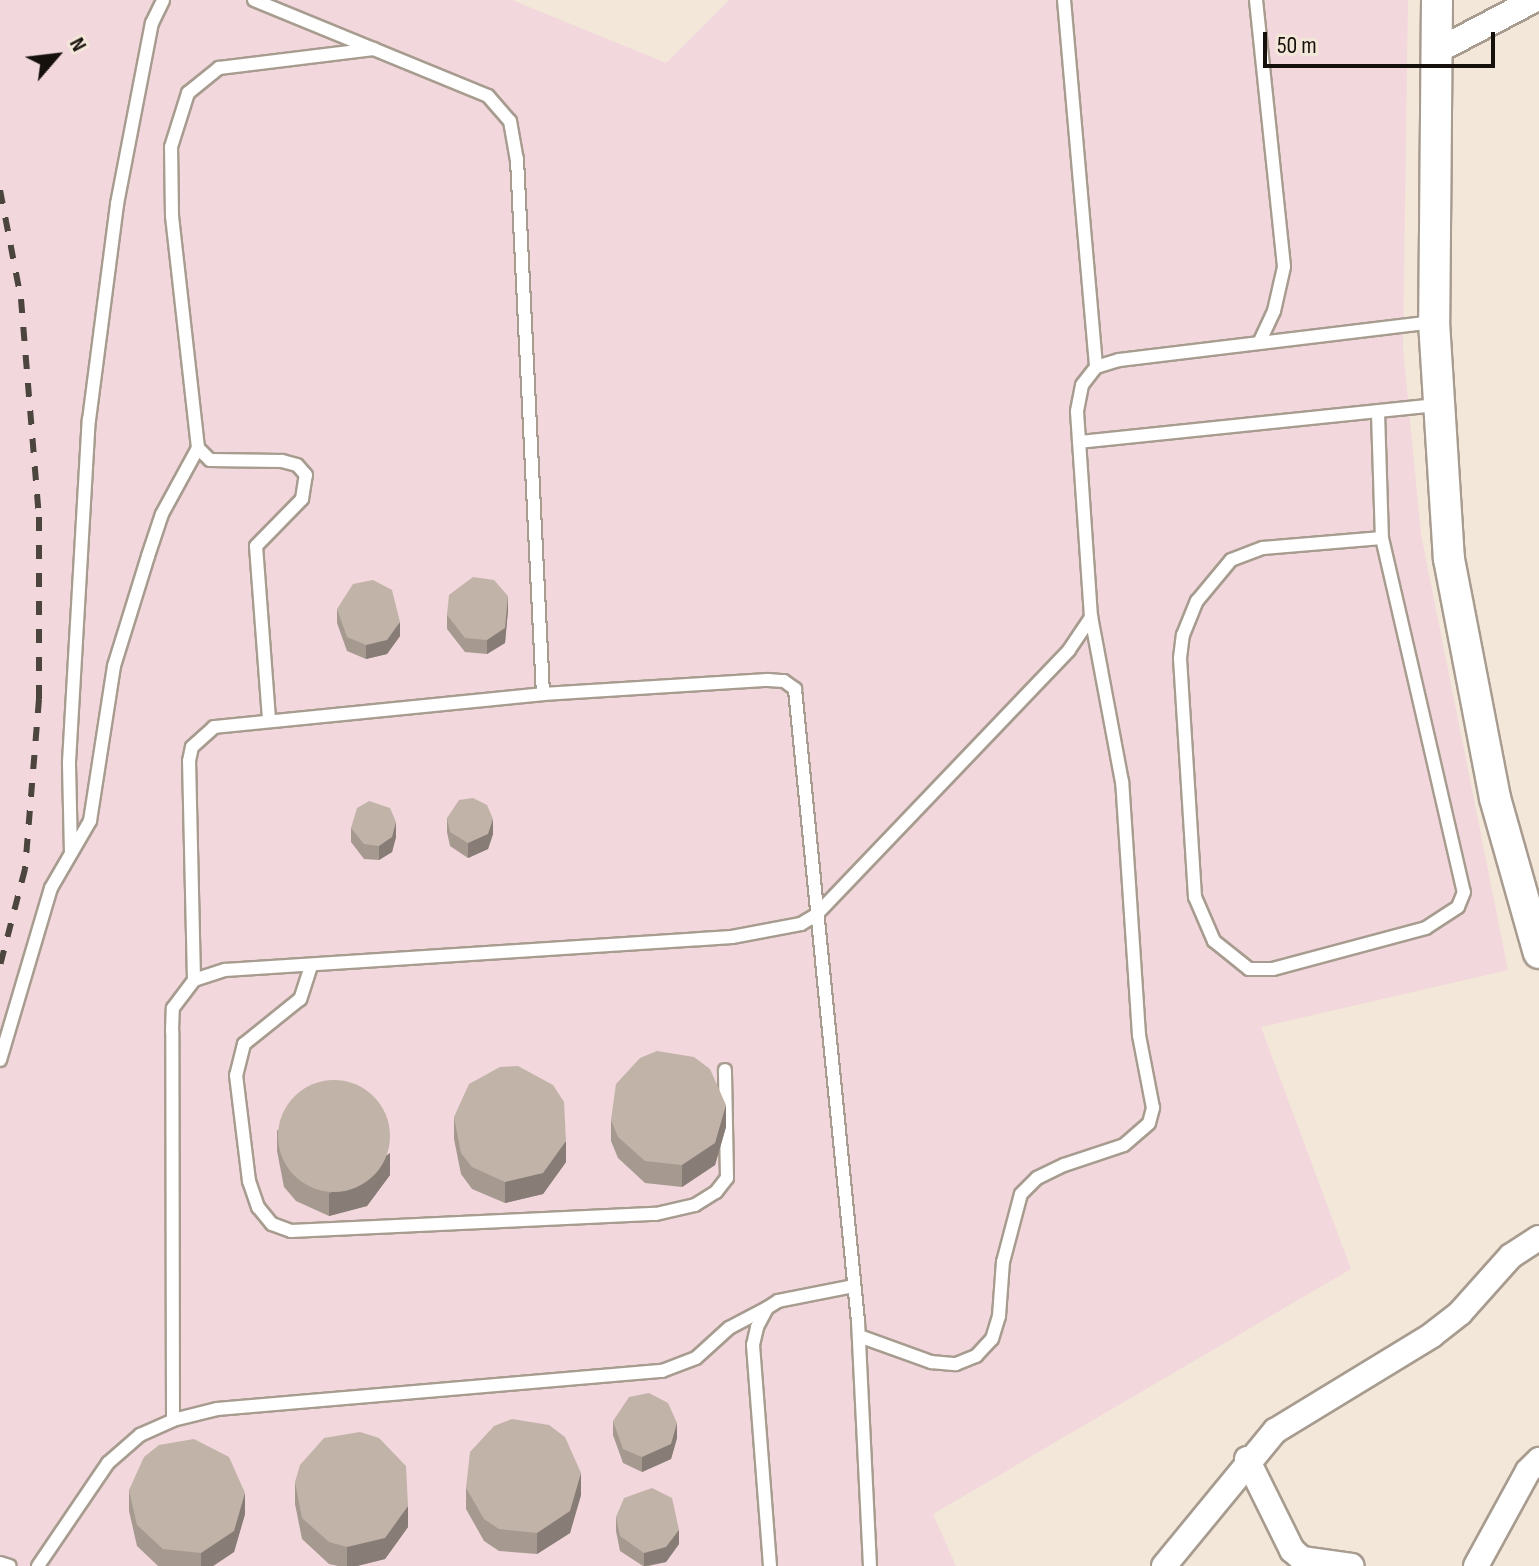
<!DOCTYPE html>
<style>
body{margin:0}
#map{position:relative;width:1539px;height:1566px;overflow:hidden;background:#f3e7d9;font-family:"Sofia Sans Condensed",sans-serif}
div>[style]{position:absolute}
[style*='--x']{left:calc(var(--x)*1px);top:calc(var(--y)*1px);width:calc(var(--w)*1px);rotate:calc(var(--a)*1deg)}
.industrial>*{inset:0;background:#f2d7dc}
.roads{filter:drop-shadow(2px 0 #a79c8f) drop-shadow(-2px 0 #a79c8f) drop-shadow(0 2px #a79c8f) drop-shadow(0 -2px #a79c8f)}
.service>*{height:12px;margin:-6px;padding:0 6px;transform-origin:6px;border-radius:6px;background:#fff}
.minor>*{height:24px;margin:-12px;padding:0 12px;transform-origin:12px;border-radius:12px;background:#fff}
.tertiary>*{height:30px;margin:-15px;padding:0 15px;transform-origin:15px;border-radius:15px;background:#fff}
.rail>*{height:6px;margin-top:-3px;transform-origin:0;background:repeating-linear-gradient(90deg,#4b453e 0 14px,transparent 0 28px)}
.wall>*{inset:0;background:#a69a90}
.shaded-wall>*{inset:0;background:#877d76}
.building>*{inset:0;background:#c1b3a8}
.round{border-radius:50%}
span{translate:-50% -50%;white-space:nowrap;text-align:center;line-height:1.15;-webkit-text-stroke:6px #f3e7d9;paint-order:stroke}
.north{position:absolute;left:16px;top:16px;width:80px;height:80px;-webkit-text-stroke:6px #f3e7d9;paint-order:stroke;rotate:62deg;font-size:22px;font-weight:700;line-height:32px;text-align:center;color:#15100c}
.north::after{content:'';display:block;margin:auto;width:28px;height:36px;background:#15100c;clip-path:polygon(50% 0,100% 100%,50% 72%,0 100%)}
.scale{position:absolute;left:1263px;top:32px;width:232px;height:36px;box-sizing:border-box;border:4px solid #15100c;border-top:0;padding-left:10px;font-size:24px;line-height:28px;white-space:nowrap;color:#15100c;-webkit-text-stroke:6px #f3e7d9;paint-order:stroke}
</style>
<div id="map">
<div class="industrial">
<i style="clip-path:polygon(0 0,512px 0,666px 63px,729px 0,1408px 0,1403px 348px,1421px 534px,1508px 970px,1261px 1027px,1351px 1269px,933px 1514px,956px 1566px,0 1566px)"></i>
</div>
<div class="roads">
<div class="service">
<i style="--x:254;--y:0;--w:253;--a:22.3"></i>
<i style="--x:488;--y:96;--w:33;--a:49"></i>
<i style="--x:510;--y:121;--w:39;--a:80"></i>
<i style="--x:517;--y:159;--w:536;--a:87.22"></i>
<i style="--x:1064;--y:0;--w:368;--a:85"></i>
<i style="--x:1256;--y:0;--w:268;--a:84"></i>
<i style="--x:1284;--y:267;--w:45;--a:102.8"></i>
<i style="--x:1274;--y:311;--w:35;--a:115"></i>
<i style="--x:1378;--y:413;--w:125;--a:88.2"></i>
<i style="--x:1382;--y:538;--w:363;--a:77"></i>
<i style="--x:1464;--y:892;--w:16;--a:112"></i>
<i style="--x:1458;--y:907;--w:38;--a:147"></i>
<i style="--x:1426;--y:928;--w:158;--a:165"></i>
<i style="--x:1273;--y:969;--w:24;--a:180"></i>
<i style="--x:1249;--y:969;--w:45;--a:-141.3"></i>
<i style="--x:1214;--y:941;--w:48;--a:-113.4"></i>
<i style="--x:1195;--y:897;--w:239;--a:-93.6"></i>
<i style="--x:1180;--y:658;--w:23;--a:-83"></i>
<i style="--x:1183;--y:635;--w:37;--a:-68"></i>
<i style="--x:1197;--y:601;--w:53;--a:-50.3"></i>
<i style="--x:1231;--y:560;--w:34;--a:-21"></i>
<i style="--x:1263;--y:548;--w:119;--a:-4.8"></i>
<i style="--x:1079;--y:442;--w:363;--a:-5.9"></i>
<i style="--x:269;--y:719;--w:173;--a:-94.3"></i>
<i style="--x:256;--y:546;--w:66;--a:-45.6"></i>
<i style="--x:302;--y:499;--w:24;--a:-81"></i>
<i style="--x:306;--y:475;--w:13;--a:-132"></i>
<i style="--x:297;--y:465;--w:16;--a:-165"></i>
<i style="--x:282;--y:461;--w:72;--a:-179.2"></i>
<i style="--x:210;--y:460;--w:17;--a:-135"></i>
<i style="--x:198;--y:448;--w:233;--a:-96.4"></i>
<i style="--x:172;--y:216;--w:69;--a:-90.8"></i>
<i style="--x:171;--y:147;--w:57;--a:-72.5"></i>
<i style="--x:188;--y:93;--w:40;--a:-39"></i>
<i style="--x:219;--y:68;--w:156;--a:-7"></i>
<i style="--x:71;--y:853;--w:91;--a:-91.3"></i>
<i style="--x:69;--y:762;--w:343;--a:-86.7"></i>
<i style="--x:89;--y:420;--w:218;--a:-82.6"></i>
<i style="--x:117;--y:204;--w:184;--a:-79.1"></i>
<i style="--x:152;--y:23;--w:25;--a:-64"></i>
<i style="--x:311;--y:966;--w:35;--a:108"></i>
<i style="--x:300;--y:999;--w:72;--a:141.2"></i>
<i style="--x:244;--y:1044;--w:32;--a:104"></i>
<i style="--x:236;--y:1075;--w:107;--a:83"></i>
<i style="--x:249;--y:1181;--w:28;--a:71"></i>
<i style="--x:258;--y:1207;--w:22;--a:51"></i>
<i style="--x:272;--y:1224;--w:20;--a:20"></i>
<i style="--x:291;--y:1231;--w:365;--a:-2.7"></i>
<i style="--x:656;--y:1214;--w:40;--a:-13"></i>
<i style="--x:695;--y:1205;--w:25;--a:-32"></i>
<i style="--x:716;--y:1192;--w:18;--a:-52"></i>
<i style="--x:727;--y:1178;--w:108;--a:-91.1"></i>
<i style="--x:194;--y:980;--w:219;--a:-91.3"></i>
<i style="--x:189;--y:761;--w:14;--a:-78"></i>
<i style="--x:192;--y:747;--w:30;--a:-42"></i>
<i style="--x:214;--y:727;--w:331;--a:-5.7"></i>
<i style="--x:543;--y:694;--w:225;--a:-3.6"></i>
<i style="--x:768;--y:680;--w:16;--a:4"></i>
<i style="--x:784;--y:681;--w:14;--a:36"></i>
<i style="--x:795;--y:689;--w:635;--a:84.31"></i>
<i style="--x:858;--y:1321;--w:245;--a:87.2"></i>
<i style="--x:0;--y:1060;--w:179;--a:-73.5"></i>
<i style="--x:51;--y:888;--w:78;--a:-59.8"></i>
<i style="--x:90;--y:821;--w:157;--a:-81.2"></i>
<i style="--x:114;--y:666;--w:115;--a:-72.8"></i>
<i style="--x:148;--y:556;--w:44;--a:-71.6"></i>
<i style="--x:162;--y:514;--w:75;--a:-61.4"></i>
<i style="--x:859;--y:1336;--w:77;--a:19.9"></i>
<i style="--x:931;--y:1362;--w:25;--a:5"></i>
<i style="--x:956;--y:1364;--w:22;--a:-22"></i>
<i style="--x:976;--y:1356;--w:23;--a:-47"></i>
<i style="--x:992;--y:1339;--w:24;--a:-73"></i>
<i style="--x:999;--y:1316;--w:54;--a:-85.8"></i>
<i style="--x:1003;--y:1262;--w:70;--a:-75.2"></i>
<i style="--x:1021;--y:1194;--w:23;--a:-45"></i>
<i style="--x:1037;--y:1178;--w:30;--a:-26"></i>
<i style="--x:1064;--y:1165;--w:63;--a:-18.4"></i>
<i style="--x:1124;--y:1145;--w:33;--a:-41"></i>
<i style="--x:1149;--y:1123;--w:16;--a:-75"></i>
<i style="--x:1153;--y:1108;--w:74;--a:-100.9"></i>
<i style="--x:1139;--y:1035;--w:254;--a:-93.8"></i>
<i style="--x:1122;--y:782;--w:168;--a:-100.6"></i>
<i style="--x:173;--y:1420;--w:389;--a:-90.1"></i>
<i style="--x:172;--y:1031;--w:23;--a:-88"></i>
<i style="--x:173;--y:1008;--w:35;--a:-53"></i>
<i style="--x:194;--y:980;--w:33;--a:-18"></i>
<i style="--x:225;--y:970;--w:508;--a:-3.72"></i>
<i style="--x:732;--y:937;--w:70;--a:-10.7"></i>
<i style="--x:801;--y:924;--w:17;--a:-31"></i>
<i style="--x:816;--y:915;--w:366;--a:-46.3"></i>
<i style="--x:1069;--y:650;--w:40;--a:-56"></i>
<i style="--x:1091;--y:617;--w:206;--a:-93.9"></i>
<i style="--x:1077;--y:411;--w:26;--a:-79"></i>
<i style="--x:1082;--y:385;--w:23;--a:-52"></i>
<i style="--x:1096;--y:367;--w:24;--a:-17"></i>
<i style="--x:1119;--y:360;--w:317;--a:-6.9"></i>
<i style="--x:0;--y:1563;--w:10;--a:17"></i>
<i style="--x:38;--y:1566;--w:125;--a:-55.8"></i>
<i style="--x:108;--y:1463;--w:43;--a:-41.2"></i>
<i style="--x:140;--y:1435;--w:36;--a:-24"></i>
<i style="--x:173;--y:1420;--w:45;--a:-14"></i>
<i style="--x:217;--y:1409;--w:447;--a:-4.9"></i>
<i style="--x:662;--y:1371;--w:36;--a:-21"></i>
<i style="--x:696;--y:1358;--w:45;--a:-42.3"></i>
<i style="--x:729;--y:1328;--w:43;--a:-27.8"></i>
<i style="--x:770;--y:1566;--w:222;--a:-94.4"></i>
<i style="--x:753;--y:1345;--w:18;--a:-77"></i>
<i style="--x:757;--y:1327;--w:21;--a:-62"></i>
<i style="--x:767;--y:1308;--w:13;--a:-32"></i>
<i style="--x:778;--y:1301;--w:77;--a:-11.2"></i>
</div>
<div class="minor">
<i style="--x:1437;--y:51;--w:110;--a:-27.7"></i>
<i style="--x:1247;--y:1459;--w:102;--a:63.7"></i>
<i style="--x:1292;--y:1550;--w:13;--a:42"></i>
<i style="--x:1302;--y:1559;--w:50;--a:8"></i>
<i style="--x:1164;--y:1566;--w:175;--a:-50.6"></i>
<i style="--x:1275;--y:1431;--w:184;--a:-31.4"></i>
<i style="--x:1432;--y:1335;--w:36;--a:-38"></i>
<i style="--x:1460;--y:1313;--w:76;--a:-48.2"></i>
<i style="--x:1511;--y:1256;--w:33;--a:-33"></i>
<i style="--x:1476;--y:1566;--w:108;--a:-61.3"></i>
<i style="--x:1528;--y:1471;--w:16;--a:-45"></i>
</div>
<div class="tertiary">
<i style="--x:1437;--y:0;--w:322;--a:90.5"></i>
<i style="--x:1434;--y:322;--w:237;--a:86.4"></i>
<i style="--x:1449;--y:559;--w:243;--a:79.1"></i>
<i style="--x:1495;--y:798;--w:161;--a:74.2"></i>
</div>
</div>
<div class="rail">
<i style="--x:0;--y:190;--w:111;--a:79.1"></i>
<i style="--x:21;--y:299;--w:219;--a:85.3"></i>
<i style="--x:39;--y:517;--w:182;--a:90"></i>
<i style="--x:39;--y:699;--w:171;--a:94.7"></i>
<i style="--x:25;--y:869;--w:100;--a:104.5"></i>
</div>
<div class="wall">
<i style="clip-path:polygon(337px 609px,400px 636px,387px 654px,366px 659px,347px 651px,337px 623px)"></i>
<i style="clip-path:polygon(508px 610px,505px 643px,487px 654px,465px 652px,447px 629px,447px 615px)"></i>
<i style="clip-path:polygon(447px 818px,493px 834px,488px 849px,468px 858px,450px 846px,447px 832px)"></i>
<i style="clip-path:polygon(351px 828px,396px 837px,392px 852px,379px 860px,364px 859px,351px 842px)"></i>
<i style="clip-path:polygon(454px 1117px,566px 1162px,543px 1194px,505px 1203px,472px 1189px,461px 1174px,454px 1139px)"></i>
<i style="clip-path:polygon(611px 1120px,726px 1127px,715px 1165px,682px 1187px,645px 1183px,618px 1158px,611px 1141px)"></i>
<i style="clip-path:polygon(277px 1130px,390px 1175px,367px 1206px,329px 1216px,296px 1201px,284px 1187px,277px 1151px)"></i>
<i style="clip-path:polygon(613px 1421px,677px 1438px,671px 1459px,642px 1472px,623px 1463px,613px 1435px)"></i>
<i style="clip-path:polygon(295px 1482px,408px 1527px,385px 1559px,357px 1566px,338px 1566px,329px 1564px,302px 1539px,295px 1504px)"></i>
<i style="clip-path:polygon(466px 1488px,581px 1495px,570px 1533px,537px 1554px,499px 1551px,484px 1541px,466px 1509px)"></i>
<i style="clip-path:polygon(129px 1490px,245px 1514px,234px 1552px,213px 1566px,158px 1566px,137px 1546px,129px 1511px)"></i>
<i style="clip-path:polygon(616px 1517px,679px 1544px,666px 1562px,649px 1566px,643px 1566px,620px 1551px,616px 1531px)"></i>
</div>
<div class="shaded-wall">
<i style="clip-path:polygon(508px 596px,508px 610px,505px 643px,487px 654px,487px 640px)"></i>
<i style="clip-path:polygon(400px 622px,400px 636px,387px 654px,366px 659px,366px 645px)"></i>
<i style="clip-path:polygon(493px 819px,493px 834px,488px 849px,468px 858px,468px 843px)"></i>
<i style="clip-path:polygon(396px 822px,396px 837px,392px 852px,379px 860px,379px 846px)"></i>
<i style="clip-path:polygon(726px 1105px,726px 1127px,715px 1165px,682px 1187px,682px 1165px)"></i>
<i style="clip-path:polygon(566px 1141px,566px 1162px,543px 1194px,505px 1203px,505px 1182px)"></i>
<i style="clip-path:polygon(390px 1153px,390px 1175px,367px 1206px,329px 1216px,329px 1194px)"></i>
<i style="clip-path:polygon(677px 1423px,677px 1438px,671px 1459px,642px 1472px,642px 1457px)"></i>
<i style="clip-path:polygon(581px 1473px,581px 1495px,570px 1533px,537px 1554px,537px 1533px)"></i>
<i style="clip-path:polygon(245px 1493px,245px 1514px,234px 1552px,213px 1566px,201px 1566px,201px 1553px)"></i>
<i style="clip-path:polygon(408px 1506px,408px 1527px,385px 1559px,357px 1566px,347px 1566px,347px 1547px)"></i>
<i style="clip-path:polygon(679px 1530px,679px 1544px,666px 1562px,644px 1566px,644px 1553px)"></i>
</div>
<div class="building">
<i style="clip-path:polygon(473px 577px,494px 580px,508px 596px,505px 628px,487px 640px,465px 638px,447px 615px,449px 595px)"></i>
<i style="clip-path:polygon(373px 580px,392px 590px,400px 622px,387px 640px,366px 645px,347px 637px,337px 609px,353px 584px)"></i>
<i style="clip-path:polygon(473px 798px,487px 805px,493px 819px,488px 834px,468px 843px,450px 832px,447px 818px,459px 800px)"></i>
<i style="clip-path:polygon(369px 801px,390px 808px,396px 822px,392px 837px,379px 846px,364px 844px,351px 828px,357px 808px)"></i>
<i style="clip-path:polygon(657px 1051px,694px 1057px,710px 1069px,726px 1105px,715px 1143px,682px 1165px,645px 1161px,618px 1137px,611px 1120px,616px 1084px,640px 1058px)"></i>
<i style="clip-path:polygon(518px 1066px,553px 1085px,564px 1102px,566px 1141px,543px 1173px,505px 1182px,472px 1167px,461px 1153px,454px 1117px,469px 1084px,500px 1067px)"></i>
<i class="round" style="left:278px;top:1080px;width:112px;height:112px"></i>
<i style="clip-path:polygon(649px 1393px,668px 1403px,677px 1423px,671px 1444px,642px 1457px,623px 1449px,613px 1421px,629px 1397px)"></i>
<i style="clip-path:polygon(512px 1419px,549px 1425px,565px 1437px,581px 1473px,570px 1511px,537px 1533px,499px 1529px,484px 1519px,466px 1488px,470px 1452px,494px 1426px)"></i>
<i style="clip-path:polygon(360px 1432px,379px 1438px,406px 1466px,408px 1506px,385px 1538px,347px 1547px,329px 1542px,302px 1518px,295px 1482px,300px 1465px,324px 1438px)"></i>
<i style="clip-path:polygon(194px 1439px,229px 1457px,245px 1493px,234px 1531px,201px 1553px,163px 1549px,137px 1525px,129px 1490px,144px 1457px,159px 1445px)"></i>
<i style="clip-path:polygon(652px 1488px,672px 1498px,679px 1530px,666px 1547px,644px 1553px,620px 1536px,616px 1517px,624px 1498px)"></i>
</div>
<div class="north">N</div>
<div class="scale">50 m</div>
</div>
